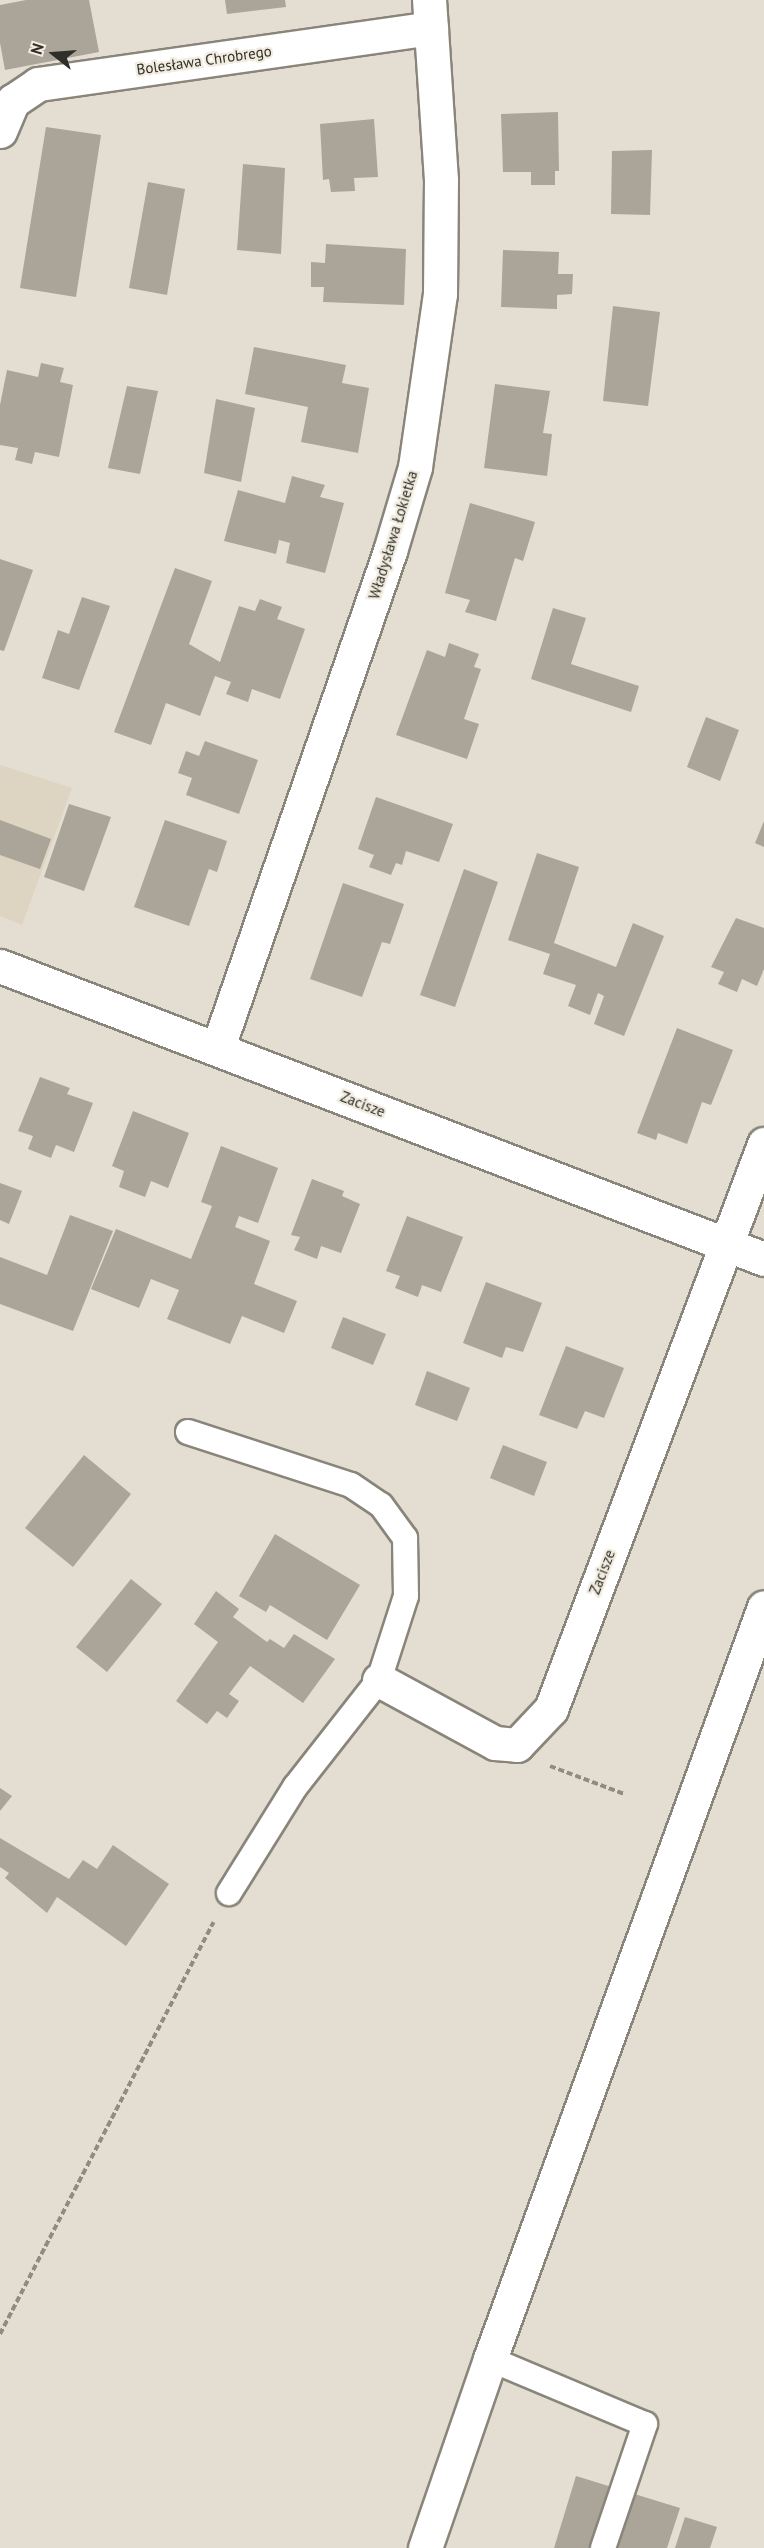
<!DOCTYPE html>
<meta charset="utf-8">
<style>
body{margin:0}
#map{position:relative;width:764px;height:2548px;overflow:hidden;background:#e4ded2;font-family:"PT Sans",sans-serif}
div>[style]{position:absolute}
[style*='--x']{left:calc(var(--x)*1px);top:calc(var(--y)*1px);width:calc(var(--w)*1px);rotate:calc(var(--a)*1deg)}
.built>*{inset:0;background:#ddd4c1}
.building>*{inset:0;background:#aaa499}
.path>*{height:4px;margin-top:-2px;transform-origin:0;background:repeating-linear-gradient(90deg,#908c83 0 6px,transparent 0 9px)}
.roads{filter:drop-shadow(2px 0 #8a857a) drop-shadow(-2px 0 #8a857a) drop-shadow(0 2px #8a857a) drop-shadow(0 -2px #8a857a)}
.lane>*{height:24px;margin:-12px;padding:0 12px;transform-origin:12px;border-radius:12px;background:#fff}
.street>*{height:33px;margin:-16.5px;padding:0 16.5px;transform-origin:16.5px;border-radius:16.5px;background:#fff}
.secondary>*{height:33px;margin:-16.5px;padding:0 16.5px;transform-origin:16.5px;border-radius:16.5px;background:#fff}
span{translate:-50% -50%;white-space:nowrap;text-align:center;line-height:1.15;-webkit-text-stroke:4.5px #f1ecdf;paint-order:stroke}
.street-label{font-size:15px;color:#302e29}
.north{position:absolute;left:24px;top:24px;width:60px;height:60px;-webkit-text-stroke:4px #f1ecdf;paint-order:stroke;rotate:287deg;font-size:16px;font-weight:700;line-height:24px;text-align:center;color:#302e29}
.north::after{content:'';display:block;margin:auto;width:21px;height:27px;background:#302e29;clip-path:polygon(50% 0,100% 100%,50% 72%,0 100%)}
</style>
<div id="map">
<div class="built">
<i style="clip-path:polygon(0 765px,72px 788px,22px 925px,0 916px)"></i>
</div>
<div class="building">
<i style="clip-path:polygon(26px 0,89px 0,99px 52px,5px 70px,0 43px,0 5px)"></i>
<i style="clip-path:polygon(225px 0,285px 0,286px 7px,227px 14px)"></i>
<i style="clip-path:polygon(558px 112px,559px 171px,555px 171px,555px 185px,531px 185px,531px 172px,503px 172px,501px 114px)"></i>
<i style="clip-path:polygon(374px 119px,378px 177px,354px 178px,355px 191px,331px 192px,329px 179px,323px 180px,320px 124px)"></i>
<i style="clip-path:polygon(46px 127px,101px 135px,76px 297px,20px 288px)"></i>
<i style="clip-path:polygon(652px 150px,650px 215px,611px 214px,612px 151px)"></i>
<i style="clip-path:polygon(243px 164px,285px 168px,281px 254px,237px 250px)"></i>
<i style="clip-path:polygon(148px 182px,185px 189px,167px 295px,129px 288px)"></i>
<i style="clip-path:polygon(326px 244px,406px 249px,404px 305px,323px 302px,324px 287px,311px 287px,311px 262px,325px 263px)"></i>
<i style="clip-path:polygon(503px 250px,559px 252px,558px 274px,573px 274px,572px 294px,557px 295px,557px 309px,501px 307px)"></i>
<i style="clip-path:polygon(613px 306px,660px 312px,648px 406px,603px 401px)"></i>
<i style="clip-path:polygon(254px 347px,346px 365px,342px 383px,369px 388px,358px 453px,301px 442px,308px 407px,245px 394px)"></i>
<i style="clip-path:polygon(41px 363px,64px 368px,60px 382px,73px 385px,59px 457px,35px 452px,32px 464px,15px 460px,18px 448px,0 445px,0 405px,7px 370px,38px 377px)"></i>
<i style="clip-path:polygon(495px 384px,550px 391px,543px 433px,552px 434px,547px 476px,484px 468px)"></i>
<i style="clip-path:polygon(127px 386px,158px 391px,140px 474px,108px 468px)"></i>
<i style="clip-path:polygon(216px 399px,255px 408px,241px 482px,204px 473px)"></i>
<i style="clip-path:polygon(292px 476px,325px 485px,320px 497px,344px 503px,325px 573px,286px 563px,290px 543px,279px 540px,276px 554px,224px 541px,238px 490px,285px 503px)"></i>
<i style="clip-path:polygon(470px 503px,535px 522px,523px 561px,515px 558px,496px 621px,465px 612px,470px 600px,445px 593px)"></i>
<i style="clip-path:polygon(0 559px,33px 570px,4px 651px,0 650px)"></i>
<i style="clip-path:polygon(175px 568px,212px 581px,189px 644px,220px 662px,239px 606px,255px 611px,260px 599px,282px 607px,277px 619px,305px 629px,280px 699px,252px 689px,248px 702px,226px 694px,231px 682px,215px 676px,200px 716px,166px 703px,151px 745px,114px 732px)"></i>
<i style="clip-path:polygon(82px 597px,110px 606px,79px 690px,42px 678px,58px 630px,69px 634px)"></i>
<i style="clip-path:polygon(553px 608px,586px 618px,571px 664px,639px 686px,631px 712px,531px 679px)"></i>
<i style="clip-path:polygon(449px 643px,479px 654px,474px 667px,481px 669px,464px 719px,479px 724px,467px 759px,396px 735px,427px 650px,445px 657px)"></i>
<i style="clip-path:polygon(706px 717px,739px 730px,720px 781px,687px 767px)"></i>
<i style="clip-path:polygon(205px 741px,258px 760px,239px 814px,186px 795px,192px 778px,178px 773px,186px 751px,199px 756px)"></i>
<i style="clip-path:polygon(376px 797px,453px 824px,439px 862px,406px 851px,402px 865px,396px 863px,391px 875px,369px 867px,374px 855px,358px 849px)"></i>
<i style="clip-path:polygon(69px 804px,111px 817px,84px 891px,44px 877px)"></i>
<i style="clip-path:polygon(0 820px,51px 839px,40px 869px,0 855px)"></i>
<i style="clip-path:polygon(165px 820px,227px 841px,217px 872px,209px 869px,189px 926px,134px 907px)"></i>
<i style="clip-path:polygon(764px 821px,764px 847px,755px 843px)"></i>
<i style="clip-path:polygon(537px 853px,579px 867px,554px 943px,616px 967px,633px 923px,664px 936px,624px 1036px,594px 1024px,604px 996px,598px 993px,590px 1015px,568px 1006px,576px 985px,543px 974px,550px 954px,508px 940px)"></i>
<i style="clip-path:polygon(464px 869px,498px 882px,455px 1007px,420px 995px)"></i>
<i style="clip-path:polygon(343px 883px,404px 904px,390px 944px,382px 942px,362px 997px,310px 979px)"></i>
<i style="clip-path:polygon(736px 918px,764px 928px,764px 969px,757px 986px,742px 979px,737px 992px,718px 984px,724px 972px,711px 967px)"></i>
<i style="clip-path:polygon(677px 1028px,733px 1050px,711px 1105px,702px 1102px,687px 1144px,658px 1133px,656px 1140px,637px 1133px)"></i>
<i style="clip-path:polygon(40px 1077px,70px 1088px,67px 1094px,93px 1103px,74px 1152px,56px 1145px,51px 1158px,28px 1149px,33px 1136px,18px 1131px)"></i>
<i style="clip-path:polygon(133px 1111px,189px 1133px,168px 1188px,151px 1181px,145px 1197px,119px 1187px,124px 1171px,112px 1166px)"></i>
<i style="clip-path:polygon(221px 1146px,278px 1168px,258px 1223px,239px 1216px,235px 1227px,270px 1241px,254px 1284px,297px 1301px,284px 1333px,242px 1316px,230px 1344px,167px 1319px,179px 1290px,151px 1279px,139px 1308px,91px 1289px,116px 1229px,191px 1259px,212px 1206px,201px 1202px)"></i>
<i style="clip-path:polygon(312px 1179px,344px 1191px,342px 1196px,360px 1204px,341px 1253px,321px 1246px,317px 1259px,294px 1250px,300px 1237px,291px 1235px)"></i>
<i style="clip-path:polygon(0 1183px,22px 1191px,9px 1224px,0 1220px)"></i>
<i style="clip-path:polygon(70px 1215px,113px 1231px,73px 1331px,0 1304px,0 1257px,47px 1275px)"></i>
<i style="clip-path:polygon(407px 1216px,463px 1237px,441px 1292px,422px 1285px,418px 1297px,395px 1288px,400px 1276px,386px 1271px)"></i>
<i style="clip-path:polygon(486px 1282px,542px 1303px,523px 1352px,506px 1347px,502px 1358px,463px 1343px)"></i>
<i style="clip-path:polygon(343px 1317px,386px 1334px,373px 1365px,331px 1348px)"></i>
<i style="clip-path:polygon(566px 1346px,624px 1368px,604px 1418px,585px 1411px,577px 1429px,539px 1415px)"></i>
<i style="clip-path:polygon(427px 1371px,470px 1388px,457px 1421px,415px 1405px)"></i>
<i style="clip-path:polygon(503px 1445px,547px 1462px,534px 1496px,490px 1478px)"></i>
<i style="clip-path:polygon(84px 1455px,131px 1494px,73px 1567px,25px 1528px)"></i>
<i style="clip-path:polygon(275px 1534px,360px 1585px,327px 1640px,270px 1605px,266px 1612px,239px 1596px)"></i>
<i style="clip-path:polygon(131px 1579px,162px 1604px,107px 1672px,76px 1647px)"></i>
<i style="clip-path:polygon(216px 1591px,239px 1609px,233px 1617px,267px 1642px,270px 1639px,284px 1648px,294px 1634px,335px 1659px,303px 1703px,250px 1666px,229px 1694px,239px 1701px,227px 1718px,217px 1711px,207px 1724px,176px 1701px,218px 1642px,194px 1624px)"></i>
<i style="clip-path:polygon(0 1788px,12px 1796px,0 1811px)"></i>
<i style="clip-path:polygon(0 1838px,69px 1879px,83px 1860px,97px 1869px,113px 1845px,169px 1884px,126px 1946px,57px 1897px,47px 1913px,5px 1878px,9px 1873px,0 1867px)"></i>
<i style="clip-path:polygon(576px 2476px,680px 2508px,667px 2548px,554px 2548px)"></i>
<i style="clip-path:polygon(685px 2517px,717px 2527px,710px 2548px,675px 2548px)"></i>
</div>
<div class="path">
<i style="--x:550;--y:1766;--w:79;--a:20.7"></i>
<i style="--x:0;--y:2334;--w:464;--a:-62.6"></i>
</div>
<div class="roads">
<div class="lane">
<i style="--x:188;--y:1432;--w:171;--a:18"></i>
<i style="--x:351;--y:1485;--w:36;--a:34"></i>
<i style="--x:381;--y:1505;--w:41;--a:54"></i>
<i style="--x:405;--y:1538;--w:58;--a:89"></i>
<i style="--x:406;--y:1596;--w:88;--a:107.8"></i>
<i style="--x:379;--y:1680;--w:136;--a:128.1"></i>
<i style="--x:295;--y:1787;--w:125;--a:121.9"></i>
<i style="--x:490;--y:2359;--w:168;--a:22.8"></i>
<i style="--x:645;--y:2424;--w:131;--a:108.7"></i>
</div>
<div class="street">
<i style="--x:0;--y:131;--w:33;--a:-67"></i>
<i style="--x:13;--y:101;--w:30;--a:-34"></i>
<i style="--x:38;--y:84;--w:397;--a:-8.1"></i>
<i style="--x:0;--y:966;--w:818;--a:20.98"></i>
<i style="--x:218;--y:1047;--w:525;--a:-70.87"></i>
<i style="--x:390;--y:551;--w:88;--a:-73.4"></i>
<i style="--x:415;--y:467;--w:175;--a:-81.8"></i>
<i style="--x:440;--y:294;--w:114;--a:-89.5"></i>
<i style="--x:441;--y:180;--w:180;--a:-93.8"></i>
<i style="--x:379;--y:1680;--w:132;--a:28.5"></i>
<i style="--x:495;--y:1743;--w:22;--a:5"></i>
<i style="--x:517;--y:1745;--w:50;--a:-46.6"></i>
<i style="--x:551;--y:1709;--w:604;--a:-69.34"></i>
</div>
<div class="secondary">
<i style="--x:425;--y:2548;--w:200;--a:-71"></i>
<i style="--x:490;--y:2359;--w:800;--a:-69.98"></i>
</div>
</div>
<div class="street-label">
<span style="left:204px;top:60px;rotate:-8deg">Bolesława Chrobrego</span>
<span style="left:393px;top:535px;rotate:-73deg">Władysława Łokietka</span>
<span style="left:363px;top:1104px;rotate:21deg">Zacisze</span>
<span style="left:602px;top:1572px;rotate:-69deg">Zacisze</span>
</div>
<div class="north">N</div>
</div>
